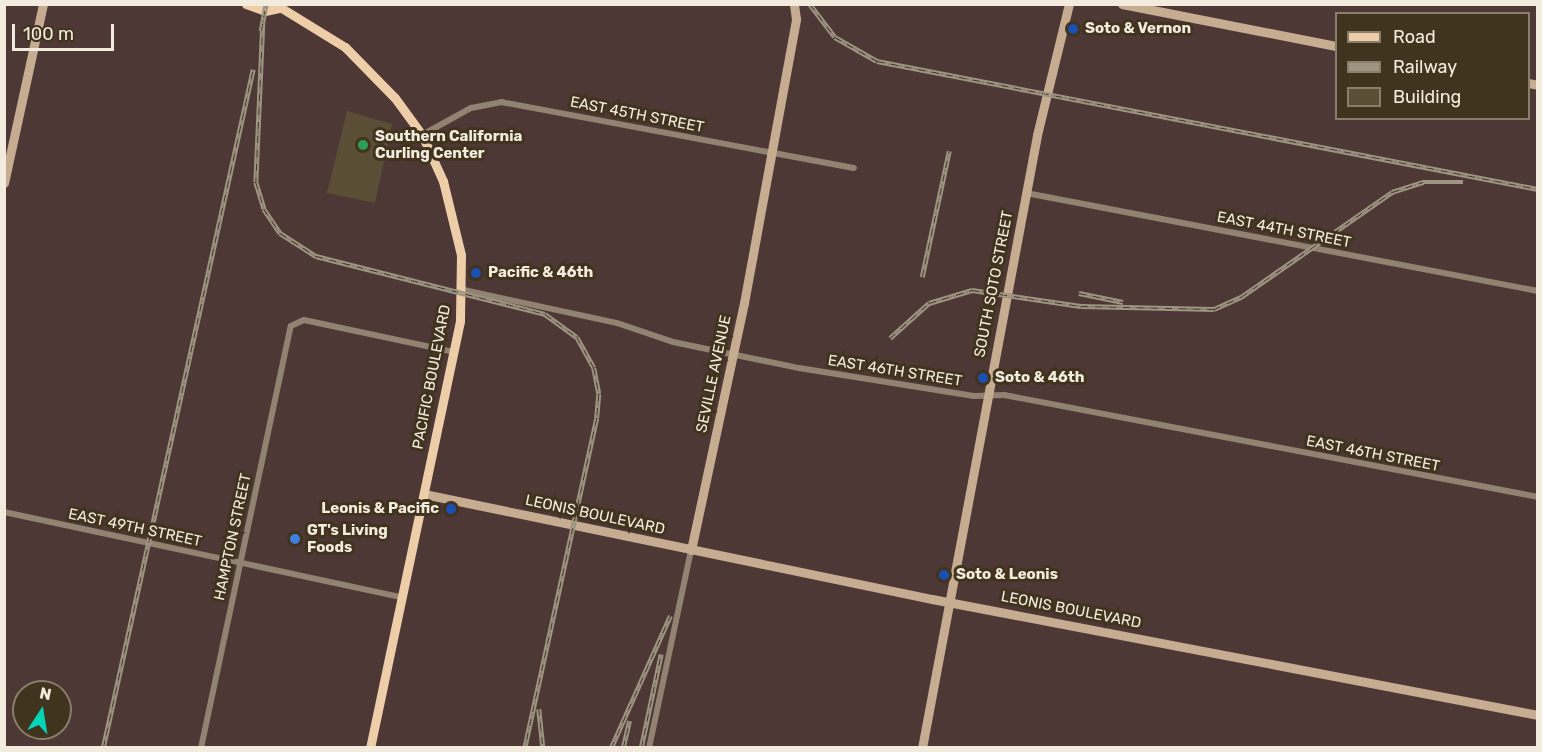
<!DOCTYPE html>
<style>
body{margin:0}
#map{position:relative;width:1542px;height:752px;overflow:hidden;background:#40341e;font-family:Rubik,sans-serif}
div>[style]{position:absolute}
[style*='--x']{left:calc(var(--x)*1px);top:calc(var(--y)*1px);width:calc(var(--w)*1px);rotate:calc(var(--a)*1deg)}
.industrial>*{inset:0;background:#4d3835}
.building>*{inset:0;background:#5a4e37}
.street>*{height:6px;margin:-3px;padding:0 3px;transform-origin:3px;border-radius:3px;background:#928271}
.secondary>*{height:9px;margin:-4.5px;padding:0 4.5px;transform-origin:4.5px;border-radius:4.5px;background:#c6ad91}
.primary>*{height:9px;margin:-4.5px;padding:0 4.5px;transform-origin:4.5px;border-radius:4.5px;background:#eecea9}
.rail>*{height:4.5px;margin-top:-2.25px;transform-origin:0;background:repeating-linear-gradient(90deg,#40341e 0 7px,#9d9482 0 14px);box-sizing:border-box;border-block:2px solid #9d9482}
.dots>*{width:16px;height:16px;translate:-50% -50%;box-sizing:border-box;border:3px solid #40341e;border-radius:50%}
span{translate:-50% -50%;white-space:nowrap;text-align:center;line-height:1.15;-webkit-text-stroke:6px #40341e;paint-order:stroke}
.poi-label{font-size:15px;color:#f3ecde;font-weight:700}
.left{translate:0 -50%;text-align:left}
.right{translate:-100% -50%;text-align:right}
.street-label{font-size:15px;color:#f3ecde}
.frame{position:absolute;inset:0;border:6px solid #f3ecde;pointer-events:none}
.legend{position:absolute;left:1335px;top:12px;width:195px;height:108px;box-sizing:border-box;background:#40341e;border:2px solid #887e6b;margin:0;padding:8px 10px;list-style:none;font-size:18px;color:#f3ecde}
.legend li{display:flex;align-items:center;gap:12px;height:30px}
.legend b{width:30px;border:2px solid #887e6b}
.north{position:absolute;left:12px;top:680px;width:60px;height:60px;box-sizing:border-box;background:#40341e;border:2px solid #887e6b;border-radius:50%;rotate:12deg;font-size:16px;font-weight:700;line-height:24px;text-align:center;color:#f3ecde}
.north::after{content:'';display:block;margin:auto;width:21px;height:27px;background:#04d5b6;clip-path:polygon(50% 0,100% 100%,50% 72%,0 100%)}
.scale{position:absolute;left:12px;top:24px;width:102px;height:27px;box-sizing:border-box;border:3px solid #f3ecde;border-top:0;padding-left:8px;font-size:18px;line-height:21px;white-space:nowrap;color:#f3ecde;-webkit-text-stroke:4px #40341e;paint-order:stroke}
</style>
<div id="map">
<div class="industrial">
<i style="clip-path:polygon(evenodd,4px 5px,1537px 5px,1537px 747px,5px 747px,4px 5px,1336px 14px,1528px 14px,1528px 118px,1336px 118px,1336px 14px,4px 5px,24px 692px,60px 692px,60px 728px,24px 728px,24px 692px)"></i>
</div>
<div class="building">
<i style="clip-path:polygon(347px 111px,392px 124px,375px 203px,327px 193px)"></i>
</div>
<div class="street">
<i style="--x:422;--y:135;--w:56;--a:-28.9"></i>
<i style="--x:471;--y:108;--w:31;--a:-11"></i>
<i style="--x:501;--y:102;--w:359;--a:10.6"></i>
<i style="--x:1026;--y:193;--w:521;--a:10.84"></i>
<i style="--x:464;--y:290;--w:157;--a:12.2"></i>
<i style="--x:617;--y:323;--w:59;--a:18.7"></i>
<i style="--x:673;--y:342;--w:129;--a:11.7"></i>
<i style="--x:799;--y:368;--w:177;--a:9.1"></i>
<i style="--x:974;--y:396;--w:30;--a:-2"></i>
<i style="--x:1004;--y:395;--w:544;--a:10.81"></i>
<i style="--x:4;--y:512;--w:407;--a:12.1"></i>
<i style="--x:201;--y:748;--w:431;--a:-78"></i>
<i style="--x:291;--y:326;--w:14;--a:-25"></i>
<i style="--x:304;--y:320;--w:153;--a:12"></i>
<i style="--x:649;--y:748;--w:202;--a:-78"></i>
</div>
<div class="secondary">
<i style="--x:1122;--y:4;--w:218;--a:11.1"></i>
<i style="--x:1528;--y:83;--w:10;--a:11"></i>
<i style="--x:4;--y:183;--w:183;--a:-77.7"></i>
<i style="--x:424;--y:494;--w:519;--a:11.68"></i>
<i style="--x:932;--y:599;--w:617;--a:10.84"></i>
<i style="--x:691;--y:550;--w:253;--a:-77.9"></i>
<i style="--x:744;--y:303;--w:289;--a:-79.6"></i>
<i style="--x:796;--y:19;--w:15;--a:-98"></i>
<i style="--x:922;--y:748;--w:624;--a:-79.37"></i>
<i style="--x:1037;--y:135;--w:135;--a:-76.3"></i>
</div>
<div class="primary">
<i style="--x:246;--y:4;--w:20;--a:20"></i>
<i style="--x:265;--y:11;--w:14;--a:-12"></i>
<i style="--x:275;--y:4;--w:82;--a:31.6"></i>
<i style="--x:345;--y:47;--w:71;--a:45.6"></i>
<i style="--x:395;--y:98;--w:46;--a:53.9"></i>
<i style="--x:422;--y:135;--w:51;--a:65.5"></i>
<i style="--x:443;--y:181;--w:76;--a:76.3"></i>
<i style="--x:461;--y:255;--w:66;--a:90.9"></i>
<i style="--x:460;--y:321;--w:436;--a:101.9"></i>
</div>
<div class="rail">
<i style="--x:810;--y:4;--w:41;--a:52.9"></i>
<i style="--x:835;--y:37;--w:48;--a:29.7"></i>
<i style="--x:877;--y:61;--w:673;--a:10.96"></i>
<i style="--x:263;--y:24;--w:158;--a:92.5"></i>
<i style="--x:256;--y:182;--w:28;--a:73"></i>
<i style="--x:264;--y:209;--w:29;--a:56"></i>
<i style="--x:280;--y:233;--w:43;--a:32.6"></i>
<i style="--x:316;--y:256;--w:236;--a:14.2"></i>
<i style="--x:545;--y:314;--w:39;--a:36"></i>
<i style="--x:577;--y:337;--w:35;--a:61"></i>
<i style="--x:594;--y:368;--w:26;--a:79"></i>
<i style="--x:599;--y:394;--w:24;--a:95"></i>
<i style="--x:597;--y:418;--w:338;--a:102.3"></i>
<i style="--x:261;--y:31;--w:27;--a:-80"></i>
<i style="--x:922;--y:277;--w:129;--a:-77.9"></i>
<i style="--x:1079;--y:293;--w:45;--a:11.6"></i>
<i style="--x:890;--y:338;--w:52;--a:-41.9"></i>
<i style="--x:929;--y:303;--w:45;--a:-16.8"></i>
<i style="--x:972;--y:290;--w:110;--a:8.4"></i>
<i style="--x:1081;--y:306;--w:133;--a:1.3"></i>
<i style="--x:1214;--y:309;--w:30;--a:-24"></i>
<i style="--x:1241;--y:297;--w:184;--a:-34.8"></i>
<i style="--x:1392;--y:192;--w:33;--a:-18"></i>
<i style="--x:1423;--y:182;--w:40;--a:0"></i>
<i style="--x:539;--y:709;--w:39;--a:84"></i>
<i style="--x:103;--y:748;--w:695;--a:-77.54"></i>
<i style="--x:611;--y:748;--w:145;--a:-65.9"></i>
<i style="--x:623;--y:748;--w:28;--a:-77"></i>
<i style="--x:641;--y:748;--w:96;--a:-78"></i>
</div>
<div class="dots">
<i style="left:1073px;top:29px;background:#1a4fb4"></i>
<i style="left:363px;top:145px;background:#2e9e5b"></i>
<i style="left:476px;top:273px;background:#1a4fb4"></i>
<i style="left:983px;top:378px;background:#1a4fb4"></i>
<i style="left:451px;top:509px;background:#1a4fb4"></i>
<i style="left:295px;top:539px;background:#3f7fe0"></i>
<i style="left:944px;top:575px;background:#1a4fb4"></i>
</div>
<div class="poi-label">
<span class="left" style="left:1085px;top:29px">Soto &amp; Vernon</span>
<span class="left" style="left:375px;top:145px">Southern California<br>Curling Center</span>
<span class="left" style="left:488px;top:273px">Pacific &amp; 46th</span>
<span class="left" style="left:995px;top:378px">Soto &amp; 46th</span>
<span class="right" style="left:439px;top:509px">Leonis &amp; Pacific</span>
<span class="left" style="left:307px;top:539px">GT's Living<br>Foods</span>
<span class="left" style="left:956px;top:575px">Soto &amp; Leonis</span>
</div>
<div class="street-label">
<span style="left:637px;top:115px;rotate:11deg">EAST 45TH STREET</span>
<span style="left:1284px;top:230px;rotate:11deg">EAST 44TH STREET</span>
<span style="left:994px;top:284px;rotate:-79deg">SOUTH SOTO STREET</span>
<span style="left:895px;top:371px;rotate:9deg">EAST 46TH STREET</span>
<span style="left:714px;top:374px;rotate:-78deg">SEVILLE AVENUE</span>
<span style="left:432px;top:377px;rotate:-79deg">PACIFIC BOULEVARD</span>
<span style="left:1373px;top:454px;rotate:11deg">EAST 46TH STREET</span>
<span style="left:595px;top:515px;rotate:12deg">LEONIS BOULEVARD</span>
<span style="left:135px;top:528px;rotate:12deg">EAST 49TH STREET</span>
<span style="left:233px;top:537px;rotate:-78deg">HAMPTON STREET</span>
<span style="left:1071px;top:610px;rotate:11deg">LEONIS BOULEVARD</span>
</div>
<div class="frame"></div>
<ul class="legend">
<li><b style="height:8px;background:#eecea9"></b>Road</li>
<li><b style="height:8px;background:#9d9482"></b>Railway</li>
<li><b style="height:16px;background:#5a4e37"></b>Building</li>
</ul>
<div class="north">N</div>
<div class="scale">100 m</div>
</div>
